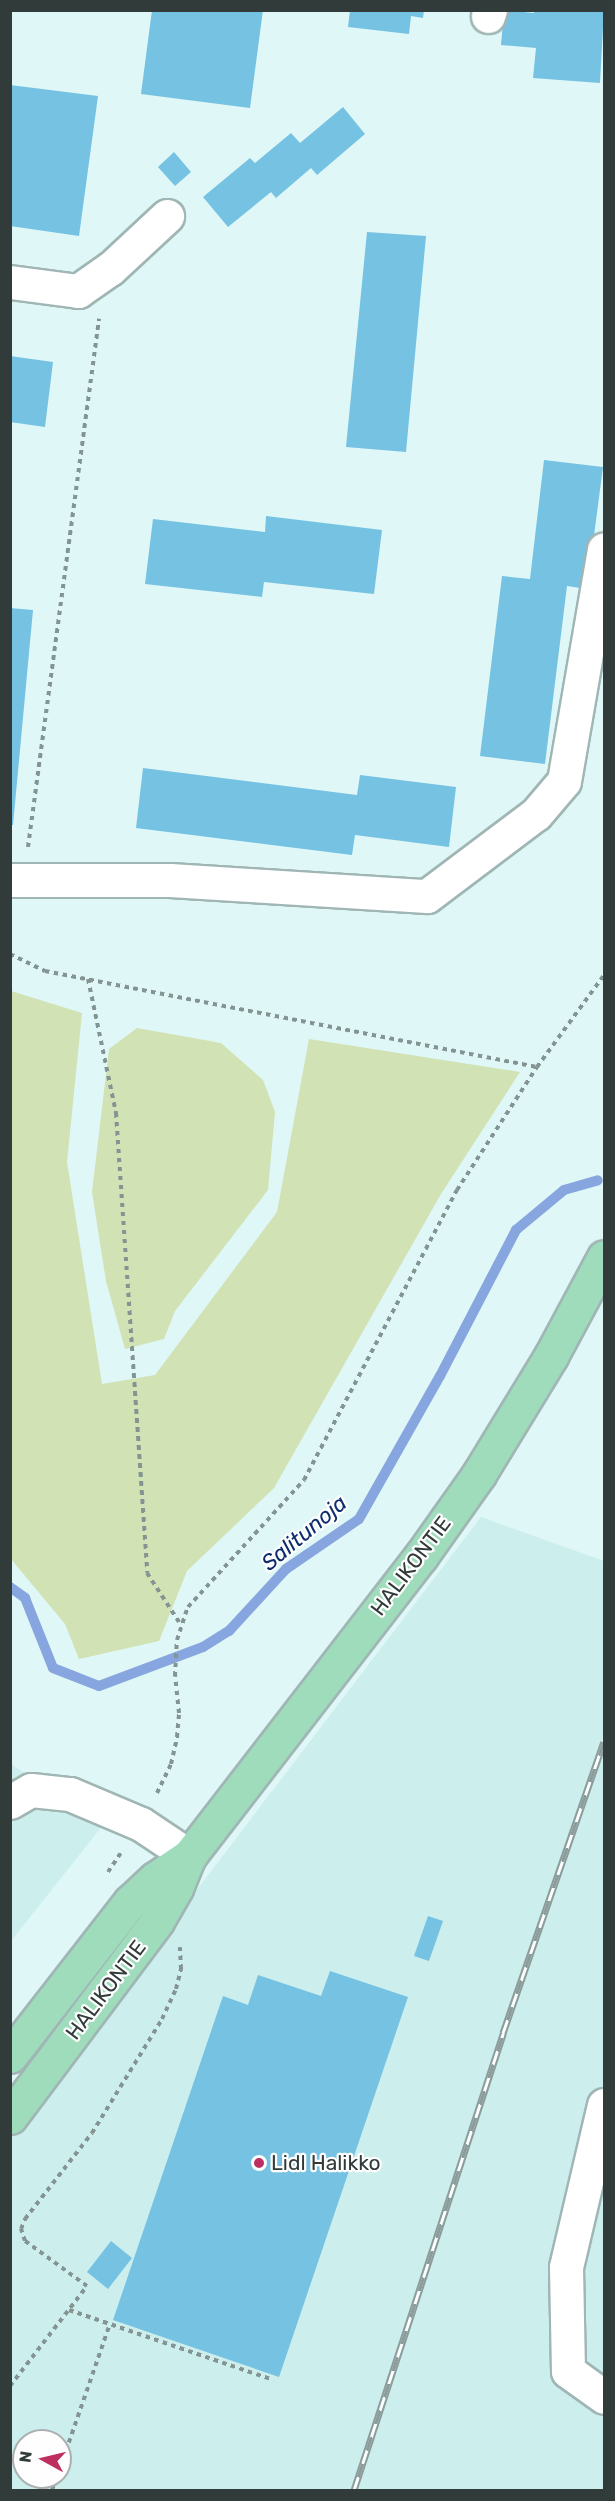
<!DOCTYPE html>
<style>
body{margin:0}
#map{position:relative;width:615px;height:2501px;overflow:hidden;background:#dff7f6;font-family:Rubik,sans-serif}
div>[style]{position:absolute}
[style*='--x']{left:calc(var(--x)*1px);top:calc(var(--y)*1px);width:calc(var(--w)*1px);rotate:calc(var(--a)*1deg)}
.built>*{inset:0;background:#cceeec}
.green>*{inset:0;background:#d1e2b5}
.stream>*{height:10px;margin:-5px;padding:0 5px;transform-origin:5px;border-radius:5px;background:#87a6df}
.building>*{inset:0;background:#76c2e3}
.path>*{height:4px;margin-top:-2px;transform-origin:0;background:repeating-linear-gradient(90deg,#839493 0 4.5px,transparent 0 9px)}
.roads{filter:drop-shadow(2px 0 #a0b6b5) drop-shadow(-2px 0 #a0b6b5) drop-shadow(0 2px #a0b6b5) drop-shadow(0 -2px #a0b6b5)}
.minor>*{height:33px;margin:-16.5px;padding:0 16.5px;transform-origin:16.5px;border-radius:16.5px;background:#fff}
.major>*{height:33px;margin:-16.5px;padding:0 16.5px;transform-origin:16.5px;border-radius:16.5px;background:#9fdcbc}
.rail>*{height:7px;margin-top:-3.5px;transform-origin:0;background:repeating-linear-gradient(90deg,#fefefe 0 14px,#8b9c9b 0 28px);box-sizing:border-box;border-block:2px solid #8b9c9b}
.dots>*{width:16px;height:16px;translate:-50% -50%;box-sizing:border-box;border:3px solid #fefefe;border-radius:50%}
span{translate:-50% -50%;white-space:nowrap;text-align:center;line-height:1.15;-webkit-text-stroke:4.5px #fefefe;paint-order:stroke}
.street-label{font-size:21px;color:#313b3a}
.poi-label{font-size:21px;color:#313b3a}
.left{translate:0 -50%;text-align:left}
.water-label{font-size:22px;color:#0d2c6e;font-style:italic}
.frame{position:absolute;inset:0;border:12px solid #313b3a;pointer-events:none}
.north{position:absolute;left:12px;top:2429px;width:60px;height:60px;box-sizing:border-box;background:#fefefe;border:2px solid #acb0b0;border-radius:50%;rotate:278deg;font-size:16px;font-weight:700;line-height:24px;text-align:center;color:#313b3a}
.north::after{content:'';display:block;margin:auto;width:21px;height:27px;background:#bd2f5e;clip-path:polygon(50% 0,100% 100%,50% 72%,0 100%)}
</style>
<div id="map">
<div class="built">
<i style="clip-path:polygon(evenodd,481px 1517px,604px 1561px,604px 2490px,11px 2490px,10px 2135px,481px 1517px,24px 2441px,60px 2441px,60px 2477px,24px 2477px,24px 2441px)"></i>
<i style="clip-path:polygon(11px 1764px,103px 1825px,11px 1941px)"></i>
</div>
<div class="green">
<i style="clip-path:polygon(11px 991px,82px 1013px,67px 1162px,102px 1384px,155px 1375px,277px 1212px,309px 1039px,520px 1072px,441px 1194px,274px 1488px,187px 1571px,159px 1641px,79px 1659px,65px 1624px,11px 1559px)"></i>
<i style="clip-path:polygon(137px 1028px,221px 1043px,263px 1080px,275px 1112px,268px 1190px,175px 1311px,164px 1339px,125px 1349px,106px 1281px,92px 1192px,109px 1049px)"></i>
</div>
<div class="stream">
<i style="--x:10;--y:1587;--w:19;--a:36"></i>
<i style="--x:25;--y:1598;--w:75;--a:68.2"></i>
<i style="--x:53;--y:1668;--w:49;--a:21.4"></i>
<i style="--x:99;--y:1686;--w:111;--a:-20.6"></i>
<i style="--x:203;--y:1647;--w:31;--a:-32"></i>
<i style="--x:229;--y:1631;--w:84;--a:-47.4"></i>
<i style="--x:286;--y:1569;--w:88;--a:-34.4"></i>
<i style="--x:359;--y:1519;--w:164;--a:-60.5"></i>
<i style="--x:440;--y:1376;--w:165;--a:-62.5"></i>
<i style="--x:516;--y:1230;--w:62;--a:-39.8"></i>
<i style="--x:564;--y:1190;--w:35;--a:-16"></i>
</div>
<div class="building">
<i style="clip-path:polygon(152px 10px,263px 10px,250px 108px,141px 94px)"></i>
<i style="clip-path:polygon(350px 10px,424px 10px,423px 18px,411px 16px,409px 34px,348px 27px)"></i>
<i style="clip-path:polygon(504px 10px,534px 13px,534px 10px,604px 10px,600px 83px,533px 78px,536px 48px,501px 45px)"></i>
<i style="clip-path:polygon(10px 85px,98px 96px,79px 236px,10px 226px)"></i>
<i style="clip-path:polygon(343px 107px,365px 134px,317px 175px,311px 168px,276px 198px,271px 192px,228px 227px,203px 197px,250px 158px,255px 163px,291px 133px,300px 143px)"></i>
<i style="clip-path:polygon(174px 152px,191px 172px,175px 186px,158px 167px)"></i>
<i style="clip-path:polygon(367px 232px,426px 236px,406px 452px,346px 447px)"></i>
<i style="clip-path:polygon(10px 356px,53px 362px,45px 427px,10px 422px)"></i>
<i style="clip-path:polygon(544px 460px,603px 467px,587px 589px,567px 586px,545px 764px,480px 756px,502px 576px,530px 579px)"></i>
<i style="clip-path:polygon(266px 516px,382px 530px,374px 594px,264px 582px,262px 597px,145px 584px,153px 519px,265px 532px)"></i>
<i style="clip-path:polygon(10px 608px,33px 610px,13px 825px,10px 825px)"></i>
<i style="clip-path:polygon(143px 768px,357px 795px,360px 775px,456px 787px,449px 847px,355px 835px,352px 855px,136px 828px)"></i>
<i style="clip-path:polygon(428px 1916px,443px 1921px,429px 1961px,414px 1956px)"></i>
<i style="clip-path:polygon(330px 1971px,408px 1997px,279px 2377px,113px 2320px,223px 1996px,248px 2005px,258px 1975px,321px 1996px)"></i>
<i style="clip-path:polygon(111px 2241px,132px 2258px,108px 2289px,87px 2272px)"></i>
</div>
<div class="path">
<i style="--x:28;--y:847;--w:533;--a:-82.34"></i>
<i style="--x:10;--y:954;--w:39;--a:26"></i>
<i style="--x:45;--y:971;--w:501;--a:11.04"></i>
<i style="--x:88;--y:979;--w:137;--a:78.2"></i>
<i style="--x:116;--y:1113;--w:461;--a:86.1"></i>
<i style="--x:147;--y:1573;--w:62;--a:56.8"></i>
<i style="--x:157;--y:1793;--w:32;--a:-64"></i>
<i style="--x:171;--y:1764;--w:28;--a:-77"></i>
<i style="--x:177;--y:1737;--w:24;--a:-85"></i>
<i style="--x:179;--y:1713;--w:37;--a:-96"></i>
<i style="--x:175;--y:1676;--w:36;--a:-87"></i>
<i style="--x:177;--y:1640;--w:35;--a:-72"></i>
<i style="--x:188;--y:1607;--w:172;--a:-47.6"></i>
<i style="--x:304;--y:1480;--w:328;--a:-62.2"></i>
<i style="--x:457;--y:1190;--w:147;--a:-57"></i>
<i style="--x:537;--y:1067;--w:114;--a:-53.9"></i>
<i style="--x:108;--y:1872;--w:23;--a:-56"></i>
<i style="--x:69;--y:2310;--w:216;--a:18.9"></i>
<i style="--x:10;--y:2386;--w:126;--a:-52.4"></i>
<i style="--x:87;--y:2286;--w:77;--a:-144"></i>
<i style="--x:25;--y:2241;--w:13;--a:-108"></i>
<i style="--x:21;--y:2229;--w:11;--a:-68"></i>
<i style="--x:25;--y:2219;--w:109;--a:-52.1"></i>
<i style="--x:92;--y:2133;--w:134;--a:-58.4"></i>
<i style="--x:162;--y:2019;--w:33;--a:-65"></i>
<i style="--x:176;--y:1989;--w:21;--a:-76"></i>
<i style="--x:181;--y:1969;--w:22;--a:-93"></i>
<i style="--x:60;--y:2468;--w:152;--a:-70.9"></i>
<i style="--x:52;--y:2490;--w:14;--a:-69"></i>
</div>
<div class="roads">
<div class="minor">
<i style="--x:488;--y:16;--w:6;--a:-72"></i>
<i style="--x:10;--y:282;--w:69;--a:7.5"></i>
<i style="--x:78;--y:291;--w:39;--a:-35"></i>
<i style="--x:110;--y:269;--w:78;--a:-42.9"></i>
<i style="--x:10;--y:880;--w:160;--a:0"></i>
<i style="--x:170;--y:880;--w:257;--a:3.6"></i>
<i style="--x:427;--y:896;--w:136;--a:-37"></i>
<i style="--x:536;--y:814;--w:43;--a:-49.7"></i>
<i style="--x:564;--y:781;--w:235;--a:-80.2"></i>
<i style="--x:10;--y:1802;--w:24;--a:-30"></i>
<i style="--x:31;--y:1790;--w:39;--a:6"></i>
<i style="--x:70;--y:1794;--w:77;--a:22.9"></i>
<i style="--x:141;--y:1824;--w:58;--a:33.7"></i>
<i style="--x:604;--y:2105;--w:166;--a:103.2"></i>
<i style="--x:566;--y:2267;--w:104;--a:88.9"></i>
<i style="--x:568;--y:2371;--w:44;--a:35.8"></i>
</div>
<div class="major">
<i style="--x:10;--y:2056;--w:195;--a:-52.1"></i>
<i style="--x:130;--y:1902;--w:34;--a:-43"></i>
<i style="--x:155;--y:1879;--w:41;--a:-34.1"></i>
<i style="--x:10;--y:2117;--w:245;--a:-53.1"></i>
<i style="--x:157;--y:1921;--w:38;--a:-60"></i>
<i style="--x:176;--y:1888;--w:35;--a:-68"></i>
<i style="--x:189;--y:1856;--w:379;--a:-52.3"></i>
<i style="--x:421;--y:1556;--w:100;--a:-54.7"></i>
<i style="--x:479;--y:1474;--w:138;--a:-58.6"></i>
<i style="--x:551;--y:1356;--w:112;--a:-61.8"></i>
</div>
</div>
<div class="rail">
<i style="--x:354;--y:2490;--w:481;--a:-71.9"></i>
<i style="--x:503;--y:2033;--w:308;--a:-70.9"></i>
</div>
<div class="dots">
<i style="left:259px;top:2163px;background:#bd2f5e"></i>
</div>
<div class="street-label">
<span style="left:411px;top:1566px;rotate:-53deg">HALIKONTIE</span>
<span style="left:106px;top:1990px;rotate:-53deg">HALIKONTIE</span>
</div>
<div class="poi-label">
<span class="left" style="left:271px;top:2163px">Lidl Halikko</span>
</div>
<div class="water-label">
<span style="left:304px;top:1533px;rotate:-40deg">Salitunoja</span>
</div>
<div class="frame"></div>
<div class="north">N</div>
</div>
